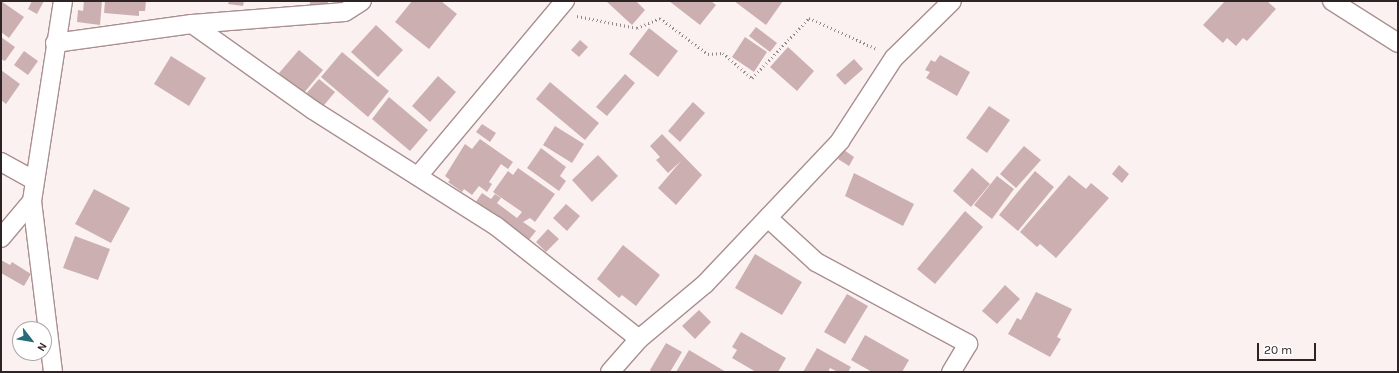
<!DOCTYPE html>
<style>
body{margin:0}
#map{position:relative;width:1399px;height:373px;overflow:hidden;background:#fcf1f1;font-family:Karla,sans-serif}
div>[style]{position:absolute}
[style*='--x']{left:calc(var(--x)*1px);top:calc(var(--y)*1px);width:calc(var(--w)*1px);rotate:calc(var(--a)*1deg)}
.building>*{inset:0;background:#ccb0b1}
.path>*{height:2.5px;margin-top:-1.25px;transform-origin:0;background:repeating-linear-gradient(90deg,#94898a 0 1px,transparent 0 4px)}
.roads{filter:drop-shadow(1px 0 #aa8f90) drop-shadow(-1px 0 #aa8f90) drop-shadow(0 1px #aa8f90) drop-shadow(0 -1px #aa8f90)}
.minor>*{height:18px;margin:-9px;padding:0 9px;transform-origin:9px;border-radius:9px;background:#fff}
span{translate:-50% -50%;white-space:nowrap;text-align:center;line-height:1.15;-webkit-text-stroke:3.5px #fff;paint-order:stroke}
.frame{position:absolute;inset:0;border:2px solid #2f2425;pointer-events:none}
.north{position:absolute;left:12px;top:321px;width:40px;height:40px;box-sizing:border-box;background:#fff;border:1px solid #aca7a8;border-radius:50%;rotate:121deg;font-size:11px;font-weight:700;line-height:16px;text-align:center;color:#2f2425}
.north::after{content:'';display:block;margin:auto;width:14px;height:18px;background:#256d79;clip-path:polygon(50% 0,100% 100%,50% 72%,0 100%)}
.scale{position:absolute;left:1257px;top:343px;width:59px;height:18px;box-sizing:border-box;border:2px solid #2f2425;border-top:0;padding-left:5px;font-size:12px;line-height:14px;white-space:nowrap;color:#2f2425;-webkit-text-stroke:3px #fff;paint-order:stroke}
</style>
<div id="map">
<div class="building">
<i style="clip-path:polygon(1px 1px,24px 17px,9px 38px,1px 32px)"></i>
<i style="clip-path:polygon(32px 1px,44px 1px,37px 14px,28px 9px)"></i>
<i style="clip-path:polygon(84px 1px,102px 1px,100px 25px,77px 22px,78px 10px,83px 11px)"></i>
<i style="clip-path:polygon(105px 1px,146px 1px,145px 11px,139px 11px,139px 16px,104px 13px)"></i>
<i style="clip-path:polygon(229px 1px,244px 1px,243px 6px,228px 4px)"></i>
<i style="clip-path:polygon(310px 1px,328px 1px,328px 6px,310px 5px)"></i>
<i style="clip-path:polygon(412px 1px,441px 1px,457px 14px,429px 49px,395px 22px)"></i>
<i style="clip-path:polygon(606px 1px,636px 1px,645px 10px,632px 25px)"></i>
<i style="clip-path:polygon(669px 1px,711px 1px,716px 5px,700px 25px)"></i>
<i style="clip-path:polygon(734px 1px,783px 1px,766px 25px)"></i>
<i style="clip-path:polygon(1225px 1px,1267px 1px,1276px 9px,1247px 41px,1243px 38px,1236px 46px,1227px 38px,1223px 43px,1203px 25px)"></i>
<i style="clip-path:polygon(376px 25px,403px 50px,378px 77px,351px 52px)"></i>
<i style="clip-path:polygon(756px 27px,777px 43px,770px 52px,749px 36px)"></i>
<i style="clip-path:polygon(649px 28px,678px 51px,658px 77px,629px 54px)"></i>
<i style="clip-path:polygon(1px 37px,15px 47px,5px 61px,1px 59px)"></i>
<i style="clip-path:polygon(745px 37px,767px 52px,754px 72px,732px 57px)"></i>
<i style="clip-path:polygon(580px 40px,588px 47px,579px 57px,571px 50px)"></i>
<i style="clip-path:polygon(788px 47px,814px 71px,797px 91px,770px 67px)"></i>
<i style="clip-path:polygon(299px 50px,323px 70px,303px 94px,279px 73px)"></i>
<i style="clip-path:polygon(24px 51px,38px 61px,28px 75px,14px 65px)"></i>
<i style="clip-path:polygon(342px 52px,389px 91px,368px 117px,321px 77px)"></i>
<i style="clip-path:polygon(940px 55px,970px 72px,957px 96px,926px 78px,930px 72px,925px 70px,931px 60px,935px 62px)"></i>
<i style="clip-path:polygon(171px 56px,206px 78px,189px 106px,154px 84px)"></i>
<i style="clip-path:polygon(854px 59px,863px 69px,845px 85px,836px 75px)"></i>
<i style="clip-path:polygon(1px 70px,20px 84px,6px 104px,1px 100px)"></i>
<i style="clip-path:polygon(625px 74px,635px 83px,607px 116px,596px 107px)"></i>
<i style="clip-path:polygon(438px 76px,456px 92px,430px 122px,412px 106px)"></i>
<i style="clip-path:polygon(319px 79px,335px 92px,320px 110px,304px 96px)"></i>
<i style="clip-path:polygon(550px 82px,599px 123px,585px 140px,536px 99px)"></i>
<i style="clip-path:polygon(389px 97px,428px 130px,410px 151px,372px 119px)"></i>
<i style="clip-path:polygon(693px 102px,705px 113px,680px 142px,668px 131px)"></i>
<i style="clip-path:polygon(989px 106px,1010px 120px,987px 153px,966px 138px)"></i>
<i style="clip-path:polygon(482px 124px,496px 133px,490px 142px,476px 132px)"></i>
<i style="clip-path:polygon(555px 126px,584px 144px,572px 163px,543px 145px)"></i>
<i style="clip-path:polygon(662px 134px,702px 175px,676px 205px,658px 188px,681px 161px,668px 173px,656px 160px,660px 157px,650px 146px)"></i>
<i style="clip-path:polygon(480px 139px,513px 162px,508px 169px,501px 164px,489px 182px,492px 184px,487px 192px,479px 186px,472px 195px,464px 189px,462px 192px,448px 182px,450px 180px,445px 176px,465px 144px,472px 149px)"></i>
<i style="clip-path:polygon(1024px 146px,1041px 160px,1016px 188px,1000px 174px)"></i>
<i style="clip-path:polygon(541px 148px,566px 167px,560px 176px,566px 181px,559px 191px,527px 168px)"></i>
<i style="clip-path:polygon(844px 150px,854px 157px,849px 166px,838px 159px)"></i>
<i style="clip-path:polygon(598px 155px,618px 176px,592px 202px,572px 180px)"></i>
<i style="clip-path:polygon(1119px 165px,1129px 174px,1122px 183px,1112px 174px)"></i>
<i style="clip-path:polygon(518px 168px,555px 194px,535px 222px,530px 218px,523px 222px,536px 231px,528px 241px,475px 203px,482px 193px,491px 199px,495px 194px,501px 198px,497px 203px,517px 218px,522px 212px,493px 192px,508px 171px,513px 175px)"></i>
<i style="clip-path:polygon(972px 168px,990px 184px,971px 207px,953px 191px)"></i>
<i style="clip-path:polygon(1035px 171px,1054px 187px,1018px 231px,999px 215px)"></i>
<i style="clip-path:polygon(854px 173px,914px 204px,903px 226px,845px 196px)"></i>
<i style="clip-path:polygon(1069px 175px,1086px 189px,1091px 183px,1109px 198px,1056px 258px,1040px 244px,1037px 247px,1020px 232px)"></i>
<i style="clip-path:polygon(997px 176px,1014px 189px,992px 219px,974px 205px)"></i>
<i style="clip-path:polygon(94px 189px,130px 208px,111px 243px,75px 224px)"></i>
<i style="clip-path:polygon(566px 204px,580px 216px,567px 231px,553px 218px)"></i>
<i style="clip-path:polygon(965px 211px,983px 227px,935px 284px,917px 269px)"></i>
<i style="clip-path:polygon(548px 229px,559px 239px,546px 252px,536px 242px)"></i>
<i style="clip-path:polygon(75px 236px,110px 249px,98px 280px,63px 268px)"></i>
<i style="clip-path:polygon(623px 245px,660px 275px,636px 306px,622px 295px,619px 298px,597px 279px)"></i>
<i style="clip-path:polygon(755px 254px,802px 282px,782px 315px,735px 288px)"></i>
<i style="clip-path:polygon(1px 260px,10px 265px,12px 262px,31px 274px,24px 286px,1px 273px)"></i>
<i style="clip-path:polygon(1005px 285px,1020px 299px,997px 324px,982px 311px)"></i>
<i style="clip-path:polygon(1036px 292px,1072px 309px,1057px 337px,1061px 339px,1050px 357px,1008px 334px,1017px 318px,1021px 320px)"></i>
<i style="clip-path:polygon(847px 294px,868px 306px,845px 344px,824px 332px)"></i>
<i style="clip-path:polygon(699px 310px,711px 322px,695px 339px,682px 326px)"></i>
<i style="clip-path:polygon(741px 332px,786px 358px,778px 372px,756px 372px,732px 358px,737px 350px,732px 347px)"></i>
<i style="clip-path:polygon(865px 335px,909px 360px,902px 372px,872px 372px,851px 360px)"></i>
<i style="clip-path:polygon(666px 343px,682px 352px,670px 372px,652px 372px,650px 370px)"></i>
<i style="clip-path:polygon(817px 348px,851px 367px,848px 372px,838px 372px,830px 368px,828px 372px,803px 372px)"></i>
<i style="clip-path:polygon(689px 350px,726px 372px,676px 372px)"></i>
</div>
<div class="path">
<i style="--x:577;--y:16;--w:61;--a:11.3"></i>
<i style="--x:637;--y:28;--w:25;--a:-23"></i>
<i style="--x:660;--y:18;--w:60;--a:36.9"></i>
<i style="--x:708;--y:54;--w:15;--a:-4"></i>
<i style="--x:723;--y:53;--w:38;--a:41"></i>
<i style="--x:752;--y:78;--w:83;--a:-46.5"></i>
<i style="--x:809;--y:18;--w:75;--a:24.5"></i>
</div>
<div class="roads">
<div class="minor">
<i style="--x:1332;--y:1;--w:78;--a:32.5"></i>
<i style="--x:192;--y:24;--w:148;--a:35.4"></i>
<i style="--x:313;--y:110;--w:217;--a:32.4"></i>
<i style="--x:496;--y:226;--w:182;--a:38.3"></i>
<i style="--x:55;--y:43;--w:138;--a:-7.9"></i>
<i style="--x:192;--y:24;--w:153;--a:-4.5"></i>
<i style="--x:345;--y:12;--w:20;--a:-33"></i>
<i style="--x:1;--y:162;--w:38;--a:29"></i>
<i style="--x:418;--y:176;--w:229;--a:-50"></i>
<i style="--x:768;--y:218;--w:65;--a:42.5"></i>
<i style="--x:816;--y:262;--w:173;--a:28.3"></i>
<i style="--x:968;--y:344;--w:33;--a:121"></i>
<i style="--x:1;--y:238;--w:48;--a:-50"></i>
<i style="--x:53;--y:372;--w:172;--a:-97"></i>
<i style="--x:32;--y:201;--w:202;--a:-81.2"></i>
<i style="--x:610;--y:372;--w:44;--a:-48.7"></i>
<i style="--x:639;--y:339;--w:86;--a:-39.8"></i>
<i style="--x:705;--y:284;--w:197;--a:-46.6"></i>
<i style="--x:840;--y:141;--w:99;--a:-57"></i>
<i style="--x:894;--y:58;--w:81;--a:-44.5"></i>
</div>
</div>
<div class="frame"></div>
<div class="north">N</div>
<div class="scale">20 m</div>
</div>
